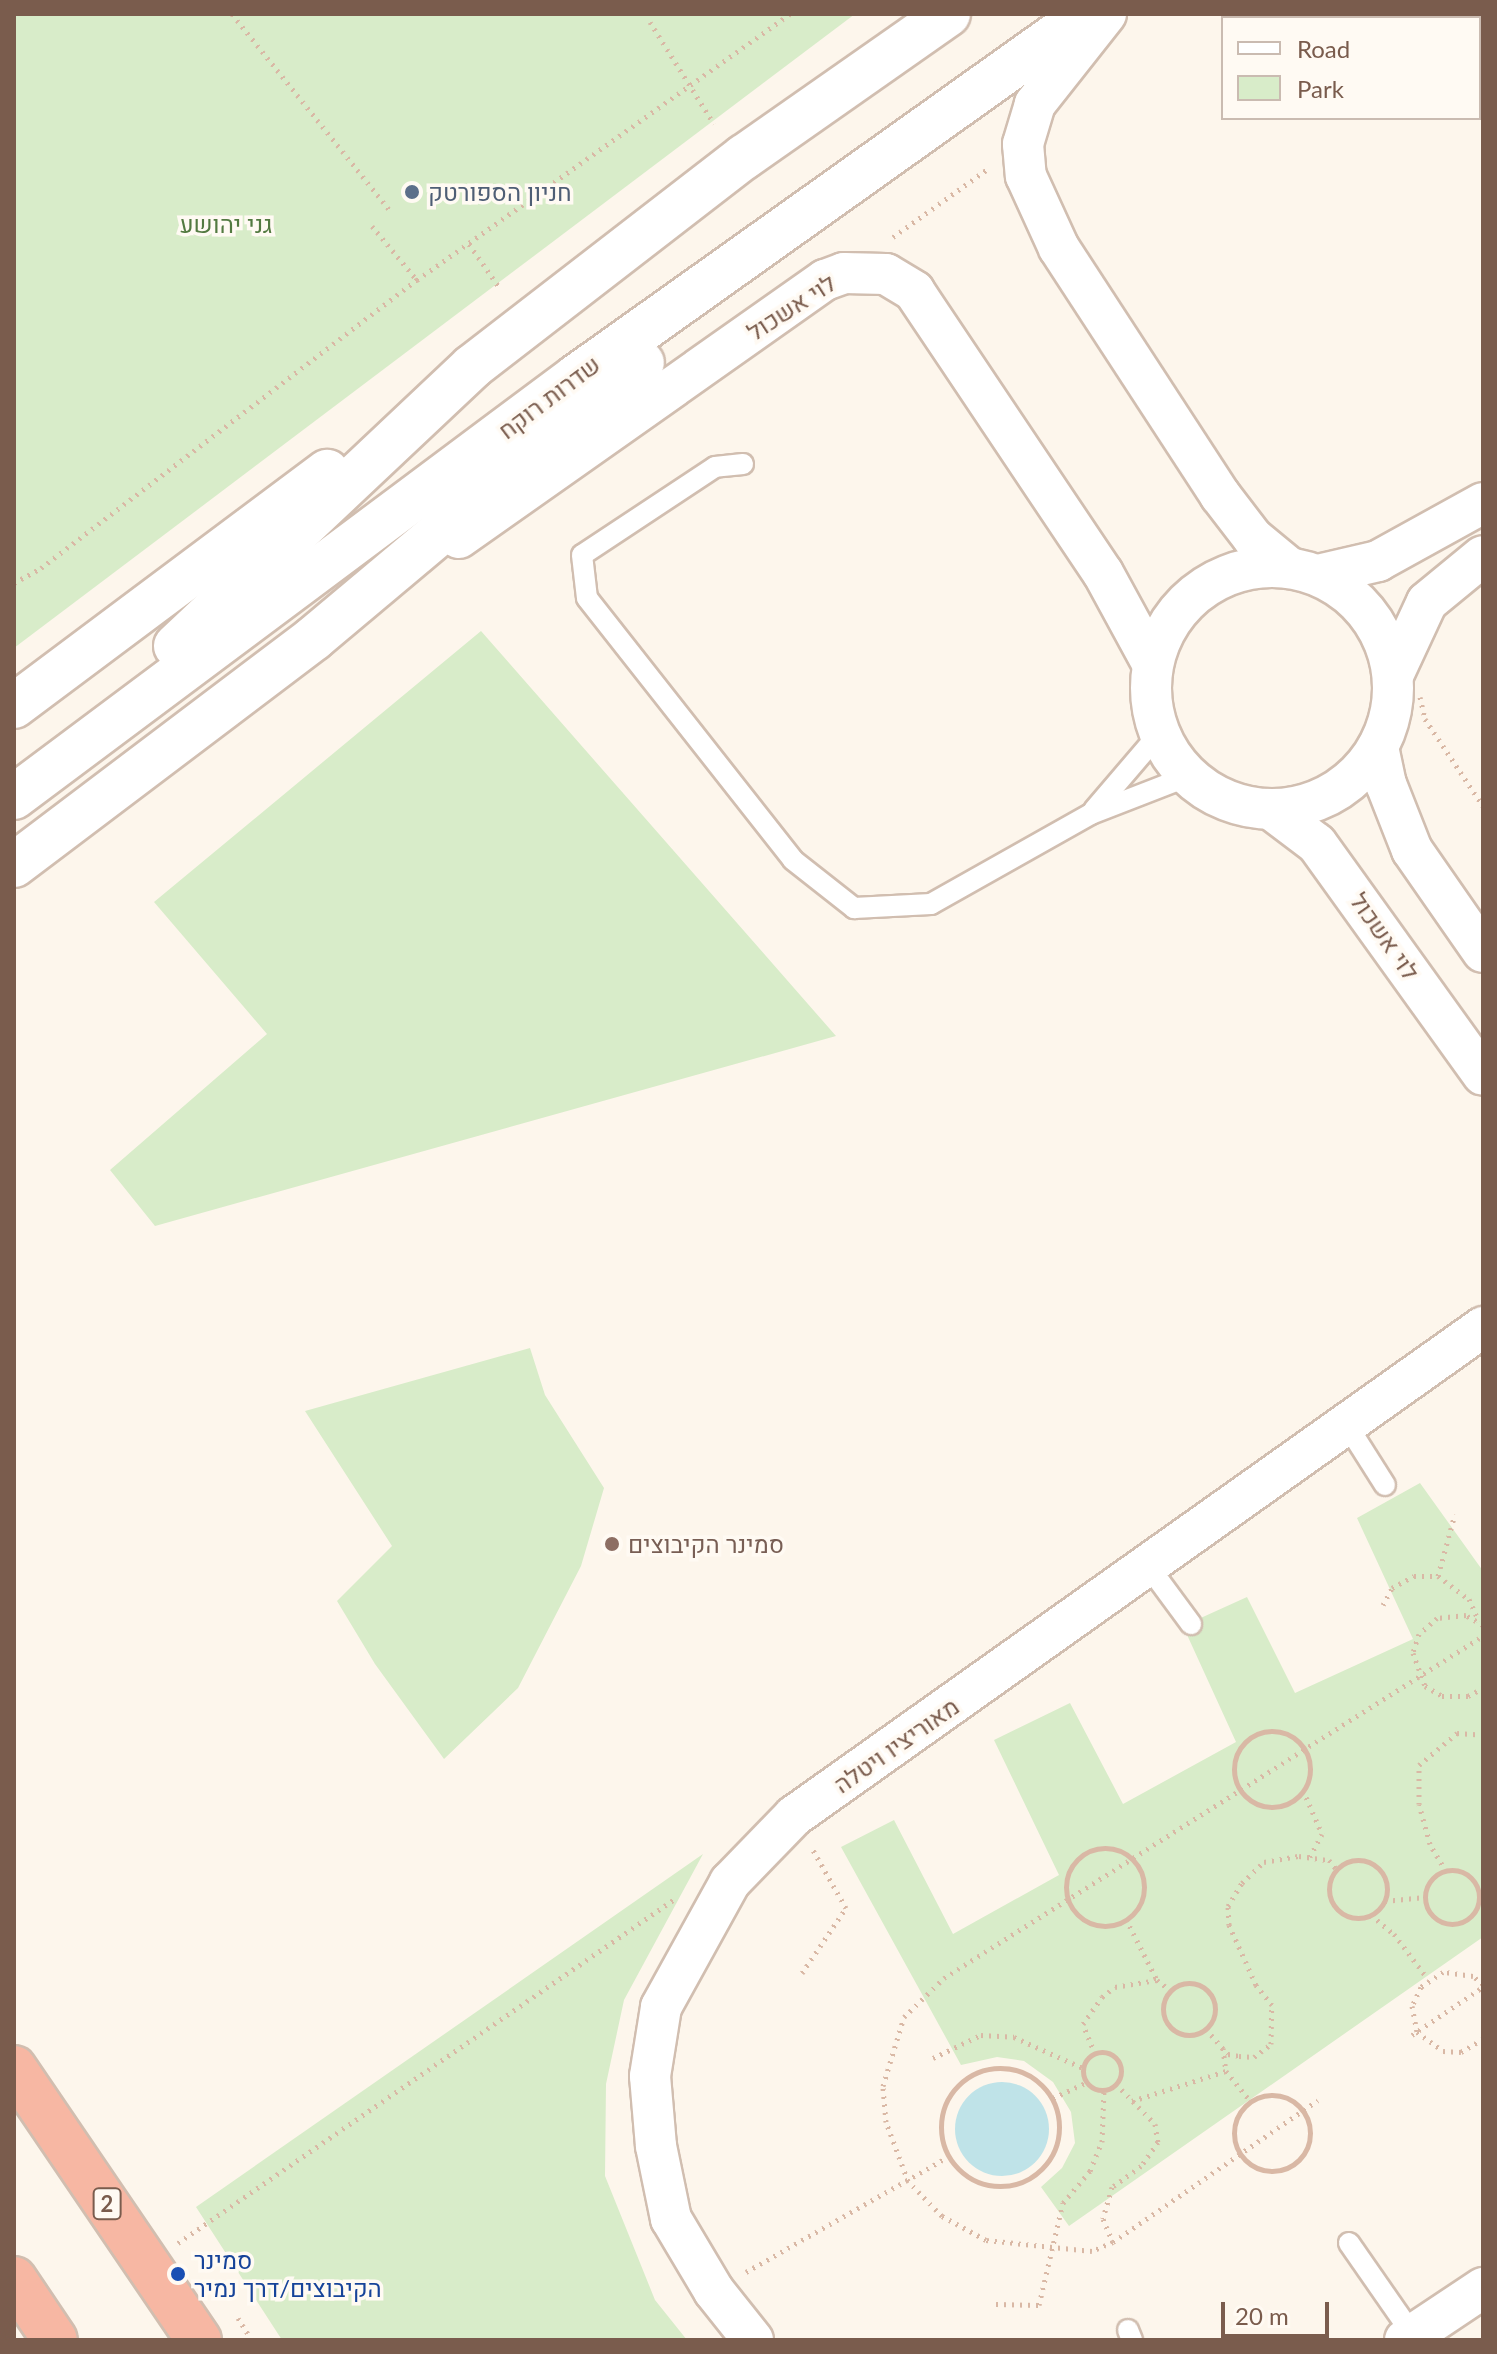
<!DOCTYPE html>
<meta charset="utf-8">
<style>
body{margin:0}
#map{position:relative;width:1497px;height:2354px;overflow:hidden;background:#fdf6ec;font-family:Lato,Heebo,sans-serif}
div>[style]{position:absolute}
[style*='--x']{left:calc(var(--x)*1px);top:calc(var(--y)*1px);width:calc(var(--w)*1px);rotate:calc(var(--a)*1deg)}
.green>*{inset:0;background:#d8ecc9}
.water>*{inset:0;background:#bfe3e8}
.round{border-radius:50%}
.path>*{height:5px;margin-top:-2.5px;transform-origin:0;background:repeating-linear-gradient(90deg,#d9b8a5 0 2px,transparent 0 8px)}
.path>.ring{margin:-2.5px;padding:0;box-sizing:content-box;background:none;border:5px solid #d9b8a5;border-radius:50%}
.roads{filter:drop-shadow(2px 0 #d1beb0) drop-shadow(-2px 0 #d1beb0) drop-shadow(0 2px #d1beb0) drop-shadow(0 -2px #d1beb0)}
.lane>*{height:20px;margin:-10px;padding:0 10px;transform-origin:10px;border-radius:10px;background:#fff}
.street>*{height:40px;margin:-20px;padding:0 20px;transform-origin:20px;border-radius:20px;background:#fff}
.street>.ring{margin:-20px;padding:0;box-sizing:content-box;background:none;border:40px solid #fff;border-radius:50%}
.secondary>*{height:44px;margin:-22px;padding:0 22px;transform-origin:22px;border-radius:22px;background:#fff}
.highway>*{height:44px;margin:-22px;padding:0 22px;transform-origin:22px;border-radius:22px;background:#f7b7a3}
.dots>*{width:22px;height:22px;translate:-50% -50%;box-sizing:border-box;border:4px solid #fffaf3;border-radius:50%}
span{translate:-50% -50%;white-space:nowrap;text-align:center;line-height:1.15;-webkit-text-stroke:7px #fffaf3;paint-order:stroke}
.shield-label span{padding:2px 6px;background:#fffaf3;border:2px solid;border-radius:6px;-webkit-text-stroke-width:0}
.shield-label{font-size:22px;color:#7a5c4d;font-weight:700}
.service-label{font-size:24px;color:#4e5e75}
.left{translate:0 -50%;text-align:left}
.park-label{font-size:24px;color:#537a41}
.street-label{font-size:24px;color:#7a5c4d}
.education-label{font-size:24px;color:#785e54}
.transit-label{font-size:24px;color:#164399}
.frame{position:absolute;inset:0;border:16px solid #7a5c4d;pointer-events:none}
.legend{position:absolute;left:1221px;top:16px;width:260px;height:104px;box-sizing:border-box;background:#fffaf3;border:2px solid #cabbb1;margin:0;padding:10px 14px;list-style:none;font-size:24px;color:#7a5c4d}
.legend li{display:flex;align-items:center;gap:16px;height:40px}
.legend b{width:40px;border:2px solid #cabbb1}
.scale{position:absolute;left:1221px;top:2302px;width:108px;height:36px;box-sizing:border-box;border:4px solid #7a5c4d;border-top:0;padding-left:10px;font-size:24px;line-height:28px;white-space:nowrap;color:#7a5c4d;-webkit-text-stroke:6px #fffaf3;paint-order:stroke}
</style>
<div id="map">
<div class="green">
<i style="clip-path:polygon(14px 14px,855px 14px,14px 648px)"></i>
<i style="clip-path:polygon(481px 631px,836px 1036px,155px 1226px,110px 1170px,267px 1034px,154px 902px)"></i>
<i style="clip-path:polygon(530px 1348px,545px 1395px,604px 1488px,581px 1566px,518px 1688px,444px 1759px,375px 1664px,337px 1601px,392px 1546px,305px 1411px)"></i>
<i style="clip-path:polygon(1420px 1483px,1483px 1571px,1483px 1937px,1069px 2226px,1041px 2187px,1062px 2168px,1075px 2143px,1071px 2112px,1053px 2082px,1024px 2061px,997px 2057px,961px 2065px,841px 1847px,894px 1820px,953px 1934px,1059px 1875px,994px 1740px,1070px 1703px,1123px 1804px,1236px 1742px,1183px 1626px,1247px 1597px,1295px 1693px,1413px 1639px,1357px 1518px)"></i>
<i style="clip-path:polygon(703px 1854px,624px 2000px,606px 2084px,605px 2176px,655px 2300px,687px 2340px,282px 2340px,196px 2207px)"></i>
</div>
<div class="water">
<i class="round" style="left:955px;top:2082px;width:94px;height:94px"></i>
</div>
<div class="path">
<i style="--x:232;--y:14;--w:254;--a:51.2"></i>
<i style="--x:650;--y:22;--w:120;--a:57.9"></i>
<i style="--x:372;--y:226;--w:70;--a:50.2"></i>
<i style="--x:893;--y:237;--w:118;--a:-35.7"></i>
<i style="--x:469;--y:244;--w:52;--a:55.1"></i>
<i style="--x:14;--y:583;--w:31;--a:-29"></i>
<i style="--x:41;--y:568;--w:474;--a:-37.5"></i>
<i style="--x:417;--y:280;--w:458;--a:-35.5"></i>
<i style="--x:1420;--y:697;--w:23;--a:77"></i>
<i style="--x:1425;--y:719;--w:105;--a:56.3"></i>
<i style="--x:1438;--y:1576;--w:64;--a:-74.7"></i>
<i style="--x:1383;--y:1605;--w:19;--a:-62"></i>
<i style="--x:1392;--y:1588;--w:25;--a:-29"></i>
<i style="--x:1414;--y:1576;--w:24;--a:0"></i>
<i style="--x:1438;--y:1576;--w:39;--a:37"></i>
<i style="--x:1469;--y:1599;--w:24;--a:66"></i>
<i style="--x:1483;--y:1625;--w:20;--a:-150"></i>
<i style="--x:1466;--y:1615;--w:29;--a:174"></i>
<i style="--x:1437;--y:1618;--w:24;--a:138"></i>
<i style="--x:1419;--y:1634;--w:20;--a:108"></i>
<i style="--x:1413;--y:1653;--w:35;--a:70"></i>
<i style="--x:1425;--y:1686;--w:20;--a:30"></i>
<i style="--x:1442;--y:1696;--w:26;--a:0"></i>
<i style="--x:1468;--y:1696;--w:17;--a:-28"></i>
<i class="ring" style="left:1234px;top:1731px;width:71px;height:71px"></i>
<i style="--x:1303;--y:1790;--w:48;--a:66.6"></i>
<i style="--x:1322;--y:1834;--w:26;--a:118"></i>
<i class="ring" style="left:1066px;top:1848px;width:73px;height:73px"></i>
<i class="ring" style="left:1329px;top:1860px;width:53px;height:53px"></i>
<i class="ring" style="left:1425px;top:1870px;width:49px;height:49px"></i>
<i style="--x:1446;--y:1871;--w:31;--a:-121"></i>
<i style="--x:1430;--y:1844;--w:41;--a:-105.4"></i>
<i style="--x:1419;--y:1804;--w:39;--a:-90"></i>
<i style="--x:1419;--y:1765;--w:50;--a:-40.1"></i>
<i style="--x:1457;--y:1733;--w:26;--a:4"></i>
<i style="--x:1385;--y:1901;--w:40;--a:-5.7"></i>
<i style="--x:1371;--y:1915;--w:30;--a:40"></i>
<i style="--x:1394;--y:1934;--w:56;--a:52.9"></i>
<i style="--x:1126;--y:1919;--w:68;--a:63.1"></i>
<i style="--x:802;--y:1973;--w:78;--a:-55.9"></i>
<i style="--x:846;--y:1908;--w:67;--a:-119.6"></i>
<i class="ring" style="left:1163px;top:1983px;width:47px;height:47px"></i>
<i style="--x:1483;--y:1984;--w:13;--a:-141"></i>
<i style="--x:1473;--y:1976;--w:30;--a:-172"></i>
<i style="--x:1443;--y:1972;--w:27;--a:146"></i>
<i style="--x:1421;--y:1987;--w:21;--a:115"></i>
<i style="--x:1412;--y:2006;--w:26;--a:79"></i>
<i style="--x:1417;--y:2032;--w:32;--a:36"></i>
<i style="--x:1443;--y:2051;--w:18;--a:3"></i>
<i style="--x:1461;--y:2052;--w:26;--a:-31"></i>
<i style="--x:1206;--y:2029;--w:33;--a:49"></i>
<i style="--x:1228;--y:2054;--w:11;--a:10"></i>
<i style="--x:1239;--y:2056;--w:15;--a:4"></i>
<i style="--x:1254;--y:2057;--w:21;--a:-37"></i>
<i style="--x:1271;--y:2044;--w:39;--a:-89"></i>
<i style="--x:1272;--y:2005;--w:26;--a:-129"></i>
<i style="--x:1256;--y:1985;--w:66;--a:-114.2"></i>
<i style="--x:1229;--y:1925;--w:19;--a:-93"></i>
<i style="--x:1228;--y:1906;--w:27;--a:-59"></i>
<i style="--x:1242;--y:1883;--w:30;--a:-44"></i>
<i style="--x:1264;--y:1862;--w:36;--a:-10"></i>
<i style="--x:1299;--y:1856;--w:30;--a:8"></i>
<i style="--x:1329;--y:1860;--w:13;--a:51"></i>
<i style="--x:1412;--y:2035;--w:86;--a:-34.1"></i>
<i style="--x:1223;--y:2048;--w:23;--a:83"></i>
<i class="ring" style="left:1083px;top:2052px;width:33px;height:33px"></i>
<i style="--x:1095;--y:2054;--w:32;--a:-112"></i>
<i style="--x:1083;--y:2024;--w:33;--a:-55"></i>
<i style="--x:1102;--y:1997;--w:16;--a:-38"></i>
<i style="--x:1115;--y:1987;--w:43;--a:-9.5"></i>
<i style="--x:1157;--y:1980;--w:18;--a:38"></i>
<i style="--x:933;--y:2058;--w:53;--a:-25.6"></i>
<i style="--x:981;--y:2035;--w:33;--a:3"></i>
<i style="--x:1014;--y:2037;--w:76;--a:24.2"></i>
<i class="ring" style="left:941px;top:2068px;width:113px;height:113px"></i>
<i style="--x:1116;--y:2084;--w:56;--a:45.7"></i>
<i style="--x:1155;--y:2124;--w:18;--a:81"></i>
<i style="--x:1158;--y:2142;--w:29;--a:125"></i>
<i style="--x:1141;--y:2166;--w:36;--a:144"></i>
<i style="--x:1112;--y:2187;--w:33;--a:106"></i>
<i style="--x:1103;--y:2219;--w:25;--a:67"></i>
<i style="--x:1113;--y:2242;--w:23;--a:157"></i>
<i style="--x:1092;--y:2251;--w:107;--a:-174.1"></i>
<i style="--x:986;--y:2240;--w:50;--a:-151.4"></i>
<i style="--x:942;--y:2216;--w:49;--a:-134.2"></i>
<i style="--x:908;--y:2181;--w:63;--a:-110.4"></i>
<i style="--x:886;--y:2122;--w:36;--a:-95"></i>
<i style="--x:883;--y:2086;--w:72;--a:-73.1"></i>
<i style="--x:904;--y:2017;--w:56;--a:-44.3"></i>
<i style="--x:944;--y:1978;--w:638;--a:-32.4"></i>
<i class="ring" style="left:1234px;top:2095px;width:71px;height:71px"></i>
<i style="--x:1053;--y:2098;--w:38;--a:-25"></i>
<i style="--x:1132;--y:2101;--w:99;--a:-17.7"></i>
<i style="--x:1226;--y:2071;--w:40;--a:51"></i>
<i style="--x:1113;--y:2242;--w:249;--a:-34.7"></i>
<i style="--x:178;--y:2243;--w:606;--a:-34.71"></i>
<i style="--x:746;--y:2272;--w:232;--a:-29.7"></i>
<i style="--x:996;--y:2304;--w:43;--a:1.3"></i>
<i style="--x:1039;--y:2305;--w:105;--a:-76.8"></i>
<i style="--x:1063;--y:2203;--w:42;--a:-49.8"></i>
<i style="--x:1090;--y:2171;--w:31;--a:-68"></i>
<i style="--x:1102;--y:2142;--w:52;--a:-87.8"></i>
<i style="--x:238;--y:2318;--w:26;--a:58"></i>
</div>
<div class="roads">
<div class="lane">
<i style="--x:743;--y:464;--w:28;--a:174"></i>
<i style="--x:715;--y:467;--w:159;--a:146.5"></i>
<i style="--x:582;--y:555;--w:43;--a:83.4"></i>
<i style="--x:587;--y:598;--w:333;--a:51.8"></i>
<i style="--x:793;--y:860;--w:78;--a:38.2"></i>
<i style="--x:854;--y:908;--w:77;--a:-3"></i>
<i style="--x:931;--y:904;--w:184;--a:-29.4"></i>
<i style="--x:1091;--y:814;--w:105;--a:-21.2"></i>
<i style="--x:1094;--y:810;--w:100;--a:-49.5"></i>
<i style="--x:1347;--y:1425;--w:71;--a:57.7"></i>
<i style="--x:1149;--y:1567;--w:71;--a:53.6"></i>
<i style="--x:1349;--y:2243;--w:112;--a:55.2"></i>
<i style="--x:1128;--y:2330;--w:11;--a:68"></i>
</div>
<div class="street">
<i style="--x:1106;--y:14;--w:115;--a:128.3"></i>
<i style="--x:1035;--y:104;--w:42;--a:106.7"></i>
<i style="--x:1023;--y:144;--w:32;--a:85"></i>
<i style="--x:1026;--y:176;--w:79;--a:65.4"></i>
<i style="--x:1059;--y:248;--w:295;--a:56.9"></i>
<i style="--x:1220;--y:495;--w:54;--a:52.5"></i>
<i style="--x:1253;--y:538;--w:44;--a:39.5"></i>
<i style="--x:459;--y:538;--w:448;--a:-35.2"></i>
<i style="--x:825;--y:280;--w:20;--a:-20"></i>
<i style="--x:844;--y:273;--w:42;--a:1.4"></i>
<i style="--x:886;--y:274;--w:33;--a:31"></i>
<i style="--x:914;--y:291;--w:339;--a:56.2"></i>
<i style="--x:1103;--y:573;--w:102;--a:61.4"></i>
<i class="ring" style="left:1151px;top:567px;width:202px;height:202px"></i>
<i style="--x:1318;--y:575;--w:62;--a:-13.1"></i>
<i style="--x:1378;--y:561;--w:120;--a:-28.9"></i>
<i style="--x:1394;--y:673;--w:78;--a:-65.1"></i>
<i style="--x:1427;--y:602;--w:72;--a:-39.4"></i>
<i style="--x:1378;--y:747;--w:38;--a:78"></i>
<i style="--x:1386;--y:784;--w:71;--a:68.5"></i>
<i style="--x:1412;--y:850;--w:124;--a:55.2"></i>
<i style="--x:1272;--y:810;--w:56;--a:37.1"></i>
<i style="--x:1317;--y:844;--w:284;--a:54.3"></i>
<i style="--x:753;--y:2340;--w:63;--a:-128.5"></i>
<i style="--x:714;--y:2291;--w:84;--a:-120.8"></i>
<i style="--x:671;--y:2219;--w:75;--a:-101.6"></i>
<i style="--x:656;--y:2146;--w:70;--a:-94.9"></i>
<i style="--x:650;--y:2076;--w:70;--a:-80.9"></i>
<i style="--x:661;--y:2007;--w:143;--a:-61.1"></i>
<i style="--x:730;--y:1882;--w:92;--a:-45.9"></i>
<i style="--x:794;--y:1816;--w:845;--a:-35.36"></i>
<i style="--x:1405;--y:2340;--w:94;--a:-33.7"></i>
</div>
<div class="secondary">
<i style="--x:176;--y:646;--w:407;--a:-43.3"></i>
<i style="--x:472;--y:367;--w:344;--a:-37.7"></i>
<i style="--x:744;--y:157;--w:249;--a:-35"></i>
<i style="--x:14;--y:706;--w:391;--a:-36.8"></i>
<i style="--x:14;--y:797;--w:702;--a:-36.77"></i>
<i style="--x:576;--y:377;--w:626;--a:-35.44"></i>
<i style="--x:14;--y:865;--w:376;--a:-37.1"></i>
<i style="--x:314;--y:638;--w:428;--a:-40"></i>
</div>
<div class="highway">
<i style="--x:14;--y:2068;--w:329;--a:55.8"></i>
<i style="--x:14;--y:2279;--w:73;--a:56.1"></i>
</div>
</div>
<div class="dots">
<i style="left:412px;top:192px;background:#5c6f8a"></i>
<i style="left:612px;top:1544px;background:#8d6e63"></i>
<i style="left:178px;top:2274px;background:#1a4fb4"></i>
</div>
<div class="shield-label">
<span style="left:107px;top:2204px">2</span>
</div>
<div class="service-label">
<span class="left" style="left:428px;top:192px">חניון הספורטק</span>
</div>
<div class="park-label">
<span style="left:226px;top:224px">גני יהושע</span>
</div>
<div class="street-label">
<span style="left:791px;top:307px;rotate:-33deg">לוי אשכול</span>
<span style="left:549px;top:397px;rotate:-37deg">שדרות רוקח</span>
<span style="left:1385px;top:936px;rotate:55deg">לוי אשכול</span>
<span style="left:896px;top:1745px;rotate:-35deg">מאוריציו ויטלה</span>
</div>
<div class="education-label">
<span class="left" style="left:628px;top:1544px">סמינר הקיבוצים</span>
</div>
<div class="transit-label">
<span class="left" style="left:194px;top:2274px">סמינר<br>הקיבוצים/דרך נמיר</span>
</div>
<div class="frame"></div>
<ul class="legend">
<li><b style="height:10px;background:#fff"></b>Road</li>
<li><b style="height:22px;background:#d8ecc9"></b>Park</li>
</ul>
<div class="scale">20 m</div>
</div>
